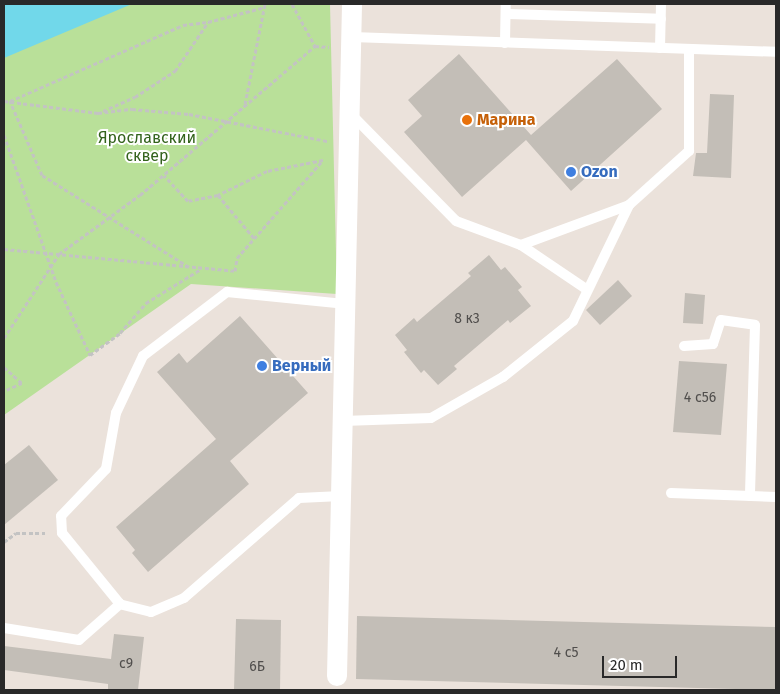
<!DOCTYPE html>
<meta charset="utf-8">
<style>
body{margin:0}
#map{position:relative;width:780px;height:694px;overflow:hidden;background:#ebe2db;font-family:"Fira Sans",sans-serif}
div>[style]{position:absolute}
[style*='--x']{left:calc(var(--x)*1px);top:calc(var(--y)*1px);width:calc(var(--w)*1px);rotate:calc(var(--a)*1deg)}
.green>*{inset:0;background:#b9e099}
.water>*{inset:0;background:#71d8ea}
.building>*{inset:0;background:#c3beb7}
.path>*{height:3px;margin-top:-1.5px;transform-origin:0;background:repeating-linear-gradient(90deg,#c3c3c3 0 4px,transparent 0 6.5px)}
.service>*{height:10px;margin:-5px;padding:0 5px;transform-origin:5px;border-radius:5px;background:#fff}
.minor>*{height:20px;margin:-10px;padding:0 10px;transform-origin:10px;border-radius:10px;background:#fff}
.dots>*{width:14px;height:14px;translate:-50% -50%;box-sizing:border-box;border:2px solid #fff;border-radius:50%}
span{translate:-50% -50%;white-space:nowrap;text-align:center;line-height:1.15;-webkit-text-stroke:4px #fff;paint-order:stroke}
.number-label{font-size:14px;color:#504e4c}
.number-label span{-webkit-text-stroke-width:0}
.food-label{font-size:16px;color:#c56008;font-weight:700}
.left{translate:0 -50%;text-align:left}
.park-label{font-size:16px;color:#33631c}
.shop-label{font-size:16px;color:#366cbe;font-weight:700}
.frame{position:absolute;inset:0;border:5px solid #292929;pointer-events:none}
.scale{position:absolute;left:602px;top:656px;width:75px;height:22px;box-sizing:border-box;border:2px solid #292929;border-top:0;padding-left:6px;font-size:15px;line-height:18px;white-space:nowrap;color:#292929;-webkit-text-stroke:4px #fff;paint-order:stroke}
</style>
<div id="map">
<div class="green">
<i style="clip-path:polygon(4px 4px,330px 4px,337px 294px,191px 284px,4px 415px)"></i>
</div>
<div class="water">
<i style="clip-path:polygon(4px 4px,132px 4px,4px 58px)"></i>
</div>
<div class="building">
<i style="clip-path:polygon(459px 54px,531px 135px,617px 59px,662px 109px,571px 191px,526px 140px,462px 197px,404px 132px,422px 116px,408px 100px)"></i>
<i style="clip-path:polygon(710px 94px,734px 95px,731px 178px,693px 176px,696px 153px,707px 153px)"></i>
<i style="clip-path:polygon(489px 255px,501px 270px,505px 267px,522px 287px,518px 290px,531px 306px,510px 323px,508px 320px,454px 366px,457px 369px,438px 385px,424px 370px,421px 373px,404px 352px,407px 350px,395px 335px,414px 318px,417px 322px,471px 276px,468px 273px)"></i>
<i style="clip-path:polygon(618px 280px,632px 296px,600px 325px,586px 310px)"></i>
<i style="clip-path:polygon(685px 293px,705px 295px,703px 324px,683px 323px)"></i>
<i style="clip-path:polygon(240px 316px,308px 393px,230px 461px,249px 484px,148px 572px,132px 553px,135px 550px,116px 527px,216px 439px,157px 372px,179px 353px,187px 363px)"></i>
<i style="clip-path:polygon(679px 361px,727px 364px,721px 435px,673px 432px)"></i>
<i style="clip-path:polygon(29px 445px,58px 480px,4px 525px,4px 465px)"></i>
<i style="clip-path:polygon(357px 616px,776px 627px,776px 690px,356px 679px)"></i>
<i style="clip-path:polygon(236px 619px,281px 620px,280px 690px,234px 690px)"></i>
<i style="clip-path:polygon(114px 634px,144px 637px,138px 690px,108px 690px,108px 684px,4px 670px,4px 646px,111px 659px)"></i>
</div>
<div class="path">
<i style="--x:292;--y:4;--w:48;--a:61.3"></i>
<i style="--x:4;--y:101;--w:95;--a:7.3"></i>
<i style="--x:98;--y:113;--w:34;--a:-7"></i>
<i style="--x:132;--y:109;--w:57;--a:5"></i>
<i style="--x:189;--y:114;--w:141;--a:11.1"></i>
<i style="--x:245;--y:104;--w:102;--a:-78.7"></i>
<i style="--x:103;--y:111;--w:35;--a:-24"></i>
<i style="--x:135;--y:97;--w:48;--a:-33"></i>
<i style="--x:175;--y:71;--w:59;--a:-56"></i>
<i style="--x:4;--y:135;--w:156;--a:70.5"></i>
<i style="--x:56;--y:282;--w:81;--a:65"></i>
<i style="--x:90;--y:355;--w:37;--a:-36"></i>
<i style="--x:120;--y:333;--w:40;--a:-49"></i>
<i style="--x:146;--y:303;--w:65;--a:-31.7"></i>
<i style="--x:218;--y:195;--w:56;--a:50.1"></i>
<i style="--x:4;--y:249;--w:232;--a:5.4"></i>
<i style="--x:235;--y:271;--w:13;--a:-81"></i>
<i style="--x:237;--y:258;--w:130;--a:-48.7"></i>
<i style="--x:323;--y:160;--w:57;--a:168.9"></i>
<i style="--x:267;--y:171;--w:55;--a:153.9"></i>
<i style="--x:218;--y:195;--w:31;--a:169"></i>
<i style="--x:188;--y:201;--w:35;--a:-133"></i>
<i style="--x:189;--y:267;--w:173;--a:-148"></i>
<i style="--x:42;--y:175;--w:81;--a:-113.4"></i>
<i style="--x:10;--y:101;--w:189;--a:-23.7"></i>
<i style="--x:183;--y:25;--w:25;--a:-7"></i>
<i style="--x:208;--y:22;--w:59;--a:-14.7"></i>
<i style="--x:4;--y:338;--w:100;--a:-56.8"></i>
<i style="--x:59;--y:254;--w:100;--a:-36.1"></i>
<i style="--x:140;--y:195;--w:230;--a:-40.4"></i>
<i style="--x:315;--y:46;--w:14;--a:4"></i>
<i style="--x:4;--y:367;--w:24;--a:42"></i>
<i style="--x:22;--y:383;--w:20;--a:156"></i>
<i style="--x:4;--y:542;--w:15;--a:-37"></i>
<i style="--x:16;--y:533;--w:29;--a:0"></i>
</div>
<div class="service">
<i style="--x:506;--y:14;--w:155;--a:1.8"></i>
<i style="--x:352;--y:37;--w:424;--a:2"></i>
<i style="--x:505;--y:43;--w:39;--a:-89"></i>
<i style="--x:660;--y:48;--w:44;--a:-88.7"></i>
<i style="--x:350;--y:113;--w:151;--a:45.5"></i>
<i style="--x:456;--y:221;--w:69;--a:20.3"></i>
<i style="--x:521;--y:245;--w:115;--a:-20.3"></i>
<i style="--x:521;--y:245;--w:78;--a:34.1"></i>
<i style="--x:684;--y:346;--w:29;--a:-4"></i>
<i style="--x:713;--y:344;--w:25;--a:-72"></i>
<i style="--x:721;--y:320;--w:34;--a:8"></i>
<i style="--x:755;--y:325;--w:171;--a:91.7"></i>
<i style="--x:343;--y:421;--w:88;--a:-2"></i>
<i style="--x:431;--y:418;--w:83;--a:-29.7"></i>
<i style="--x:503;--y:377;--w:90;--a:-38.7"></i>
<i style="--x:573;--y:321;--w:129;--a:-64.2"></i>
<i style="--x:629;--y:205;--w:81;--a:-42"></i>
<i style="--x:689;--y:151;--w:102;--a:-90"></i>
<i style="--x:671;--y:493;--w:105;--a:2.2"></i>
<i style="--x:341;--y:496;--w:42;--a:177.3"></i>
<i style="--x:299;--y:498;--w:152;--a:139"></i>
<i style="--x:184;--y:598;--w:36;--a:157"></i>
<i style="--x:151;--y:612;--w:32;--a:-166"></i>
<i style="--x:120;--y:604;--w:92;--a:-129.2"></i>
<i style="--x:62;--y:533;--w:17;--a:-93"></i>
<i style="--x:61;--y:516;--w:65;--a:-46.2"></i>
<i style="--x:106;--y:469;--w:57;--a:-79.9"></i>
<i style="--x:116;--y:413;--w:63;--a:-64.7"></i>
<i style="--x:143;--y:356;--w:106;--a:-37.3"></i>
<i style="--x:227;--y:292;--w:120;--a:5.8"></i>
<i style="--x:4;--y:628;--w:76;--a:9.1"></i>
<i style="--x:79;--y:640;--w:55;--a:-41.3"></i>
</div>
<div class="minor">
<i style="--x:337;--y:676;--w:672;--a:-88.72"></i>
</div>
<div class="dots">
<i style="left:467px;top:120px;background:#e8710a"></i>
<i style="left:571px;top:172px;background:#3f7fe0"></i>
<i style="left:262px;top:366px;background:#3f7fe0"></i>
</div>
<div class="number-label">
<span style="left:467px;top:319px">8 к3</span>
<span style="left:700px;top:398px">4 с56</span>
<span style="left:566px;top:653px">4 с5</span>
<span style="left:126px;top:664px">с9</span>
<span style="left:257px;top:667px">6Б</span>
</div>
<div class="food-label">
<span class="left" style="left:477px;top:120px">Марина</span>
</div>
<div class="park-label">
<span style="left:147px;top:147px">Ярославский<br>сквер</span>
</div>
<div class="shop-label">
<span class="left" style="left:581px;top:172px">Ozon</span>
<span class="left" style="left:272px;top:366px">Верный</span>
</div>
<div class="frame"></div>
<div class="scale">20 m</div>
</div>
